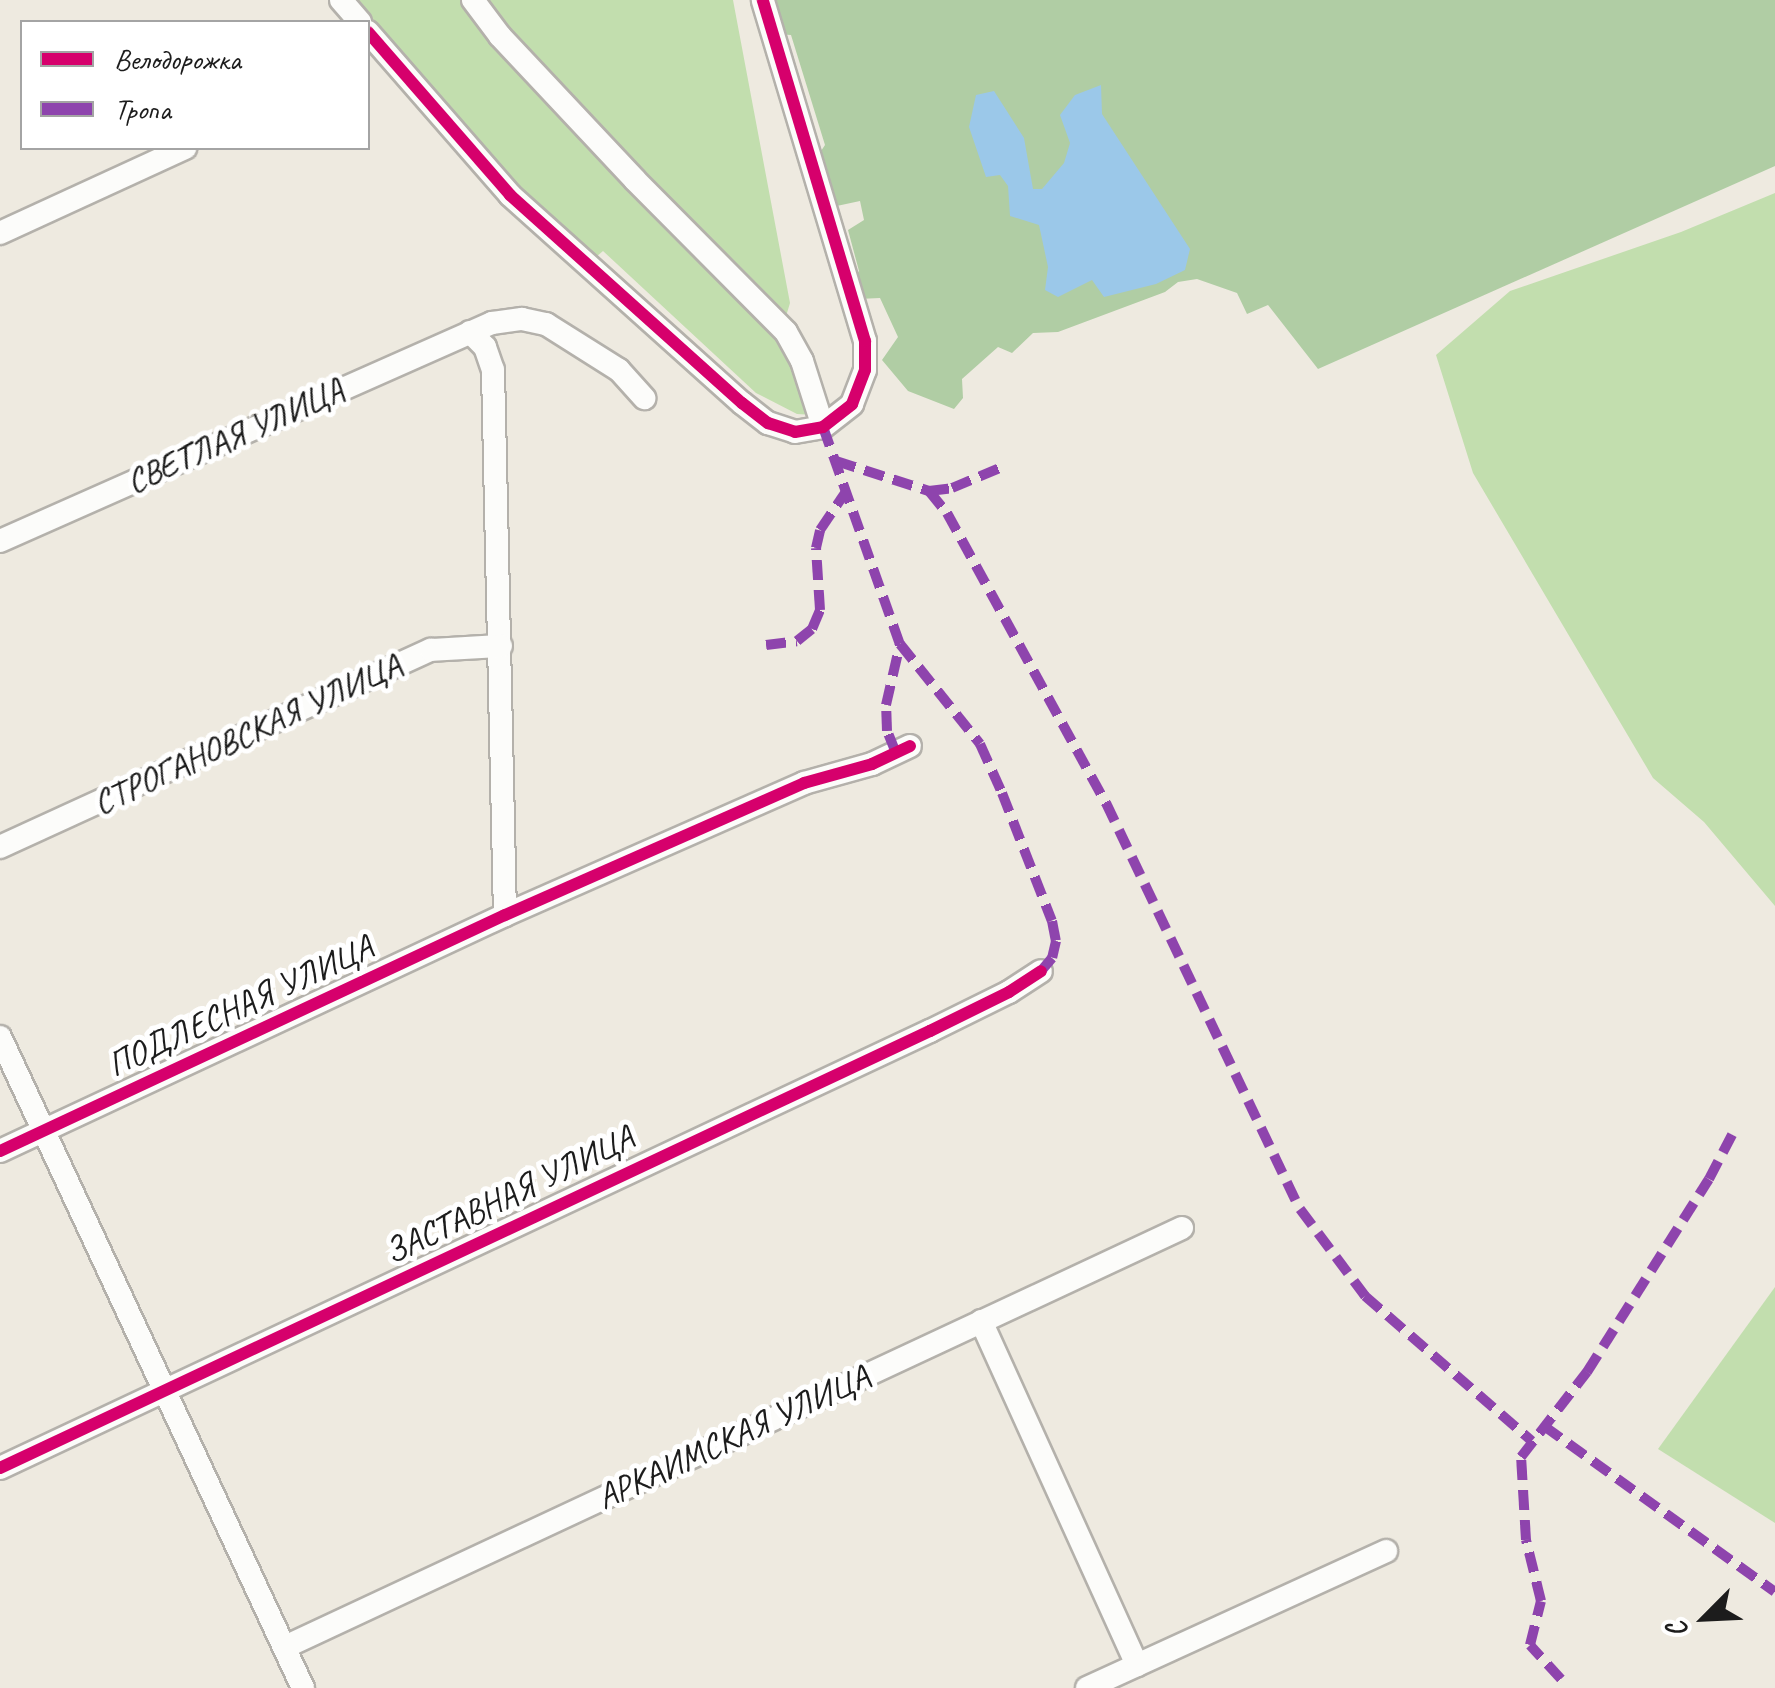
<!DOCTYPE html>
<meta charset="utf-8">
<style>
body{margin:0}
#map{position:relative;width:1775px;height:1688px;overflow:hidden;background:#eeeae0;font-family:Caveat,sans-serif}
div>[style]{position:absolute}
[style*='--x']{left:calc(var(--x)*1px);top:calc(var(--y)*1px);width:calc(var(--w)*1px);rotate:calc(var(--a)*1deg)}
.green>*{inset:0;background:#c2deae}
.forest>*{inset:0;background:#b0cda4}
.water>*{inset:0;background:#9bc8e9}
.roads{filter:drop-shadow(2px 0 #b4b1ab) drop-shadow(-2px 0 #b4b1ab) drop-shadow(0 2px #b4b1ab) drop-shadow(0 -2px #b4b1ab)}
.street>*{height:22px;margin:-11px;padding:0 11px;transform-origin:11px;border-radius:11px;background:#fcfcfa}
.quiet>*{height:10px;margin-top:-5px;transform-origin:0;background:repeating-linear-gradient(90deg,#8e44ad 0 20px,transparent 0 30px)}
.cycleway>*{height:12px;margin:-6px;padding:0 6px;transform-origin:6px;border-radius:6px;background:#d6006c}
span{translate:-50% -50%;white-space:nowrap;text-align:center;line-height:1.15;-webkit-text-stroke:10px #fff;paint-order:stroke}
.street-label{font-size:35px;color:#1c1c1c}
.legend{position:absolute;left:20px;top:20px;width:350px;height:130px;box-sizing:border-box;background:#fff;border:2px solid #a4a4a4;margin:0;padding:12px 18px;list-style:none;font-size:30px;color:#1c1c1c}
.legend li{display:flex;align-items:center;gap:20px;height:50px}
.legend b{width:50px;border:2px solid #a4a4a4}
.north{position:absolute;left:1655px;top:1568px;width:100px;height:100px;-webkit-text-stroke:8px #fff;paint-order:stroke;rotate:246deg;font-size:28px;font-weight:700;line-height:40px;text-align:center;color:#1c1c1c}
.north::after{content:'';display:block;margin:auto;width:35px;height:45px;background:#1c1c1c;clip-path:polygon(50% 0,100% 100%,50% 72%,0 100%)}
</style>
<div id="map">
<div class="green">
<i style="clip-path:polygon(351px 0,733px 0,790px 303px,780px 336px,814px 415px,797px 414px,756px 393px,603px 251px,596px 257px,571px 233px,566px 238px,521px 194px)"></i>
<i style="clip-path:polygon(1775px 193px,1775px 906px,1704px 822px,1653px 778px,1473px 473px,1436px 355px,1510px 291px,1681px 232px)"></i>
<i style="clip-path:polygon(1775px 1287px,1775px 1523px,1658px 1449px)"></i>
</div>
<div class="forest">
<i style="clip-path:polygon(766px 0,1775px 0,1775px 166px,1318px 369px,1268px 305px,1247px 314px,1237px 293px,1197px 279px,1178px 282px,1165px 292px,1058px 332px,1033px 333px,1012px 353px,998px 347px,962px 379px,963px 398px,954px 409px,908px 391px,882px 360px,898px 337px,880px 298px,858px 299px,853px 280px,859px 271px,848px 230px,864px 220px,860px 201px,832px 207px,817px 157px,825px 145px,791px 35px,776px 34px)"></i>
</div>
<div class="water">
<i style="clip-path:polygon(1101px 85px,1102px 114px,1190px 249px,1185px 270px,1156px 284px,1104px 297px,1092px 280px,1058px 297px,1045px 290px,1048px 267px,1039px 225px,1010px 216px,1008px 186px,1000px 175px,986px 177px,969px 127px,976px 95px,994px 91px,1024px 138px,1033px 189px,1042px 189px,1064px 163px,1070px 143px,1060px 115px,1075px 95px)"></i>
</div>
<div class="roads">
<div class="street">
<i style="--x:341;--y:0;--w:29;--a:49"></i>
<i style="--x:473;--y:0;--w:45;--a:53.1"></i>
<i style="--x:500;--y:36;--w:197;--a:46.8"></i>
<i style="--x:635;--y:180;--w:214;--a:45.2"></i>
<i style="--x:786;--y:332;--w:33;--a:61"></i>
<i style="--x:802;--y:361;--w:69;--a:72.3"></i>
<i style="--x:368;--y:32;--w:216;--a:48.9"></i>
<i style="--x:510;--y:195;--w:312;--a:41.9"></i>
<i style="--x:742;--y:403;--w:33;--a:38"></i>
<i style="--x:768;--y:423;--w:28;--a:18"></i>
<i style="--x:795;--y:432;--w:28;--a:-10"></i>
<i style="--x:823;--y:427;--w:37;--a:-38"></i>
<i style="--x:852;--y:404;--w:36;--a:-69"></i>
<i style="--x:865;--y:370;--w:29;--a:-90"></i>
<i style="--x:865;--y:341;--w:356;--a:-106.7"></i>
<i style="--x:0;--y:233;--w:204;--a:-24.7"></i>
<i style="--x:470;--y:332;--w:21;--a:45"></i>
<i style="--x:485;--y:347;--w:24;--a:71"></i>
<i style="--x:493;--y:370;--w:545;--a:88.74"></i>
<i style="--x:0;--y:541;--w:538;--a:-23.9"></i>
<i style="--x:492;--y:323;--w:30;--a:-8"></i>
<i style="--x:522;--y:319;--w:25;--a:12"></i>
<i style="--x:546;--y:324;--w:86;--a:32.2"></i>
<i style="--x:619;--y:370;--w:38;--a:48"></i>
<i style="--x:0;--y:847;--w:474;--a:-24.6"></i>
<i style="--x:431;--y:650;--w:70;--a:-3.3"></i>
<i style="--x:0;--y:1037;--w:718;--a:65.04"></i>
<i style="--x:0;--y:1151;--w:557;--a:-25.05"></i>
<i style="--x:505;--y:915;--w:327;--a:-23.8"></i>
<i style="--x:804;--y:783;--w:71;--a:-15.6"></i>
<i style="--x:872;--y:764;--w:42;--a:-25.3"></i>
<i style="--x:981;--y:1321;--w:378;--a:65.6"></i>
<i style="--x:0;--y:1468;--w:1028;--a:-25.17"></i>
<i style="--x:930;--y:1031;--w:88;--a:-26.3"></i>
<i style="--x:1009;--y:992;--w:38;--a:-33"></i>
<i style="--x:285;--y:1647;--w:990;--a:-25.04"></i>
<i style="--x:1087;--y:1688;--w:329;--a:-24.6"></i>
</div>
</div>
<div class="quiet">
<i style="--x:823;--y:427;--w:230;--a:70.5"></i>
<i style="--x:900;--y:644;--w:128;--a:51.3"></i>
<i style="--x:980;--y:744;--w:54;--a:65.8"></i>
<i style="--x:1002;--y:793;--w:137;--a:68.7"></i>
<i style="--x:1052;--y:921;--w:20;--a:79"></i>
<i style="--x:1056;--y:941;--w:17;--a:103"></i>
<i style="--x:1052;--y:958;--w:17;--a:130"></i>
<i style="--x:836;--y:461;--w:98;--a:17.9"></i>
<i style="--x:929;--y:491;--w:28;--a:51"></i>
<i style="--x:947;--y:513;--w:331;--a:61.3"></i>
<i style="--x:1106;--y:803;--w:450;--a:64.5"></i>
<i style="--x:1300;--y:1209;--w:109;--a:53.2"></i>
<i style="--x:1365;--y:1296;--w:221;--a:41"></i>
<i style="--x:929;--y:491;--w:23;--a:-7"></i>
<i style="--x:952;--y:488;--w:54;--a:-22.8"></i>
<i style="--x:766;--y:645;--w:31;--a:-7"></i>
<i style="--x:797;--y:641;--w:19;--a:-39"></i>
<i style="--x:812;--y:629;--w:21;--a:-67"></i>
<i style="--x:820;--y:610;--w:62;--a:-93.7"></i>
<i style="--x:816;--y:548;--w:18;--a:-77"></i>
<i style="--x:820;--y:530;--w:48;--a:-56"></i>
<i style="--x:896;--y:753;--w:24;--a:-112"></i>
<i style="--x:887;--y:731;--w:26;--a:-92"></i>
<i style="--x:886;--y:705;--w:63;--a:-77.1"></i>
<i style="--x:1544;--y:1426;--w:284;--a:35.7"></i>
<i style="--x:1561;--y:1679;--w:46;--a:-132.4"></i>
<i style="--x:1530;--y:1645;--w:45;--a:-76"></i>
<i style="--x:1541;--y:1601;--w:63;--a:-103.8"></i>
<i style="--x:1526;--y:1540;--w:83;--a:-93.4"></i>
<i style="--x:1521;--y:1457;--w:108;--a:-52.2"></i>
<i style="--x:1587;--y:1372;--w:228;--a:-57.7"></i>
<i style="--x:1709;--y:1179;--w:56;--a:-62.5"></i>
</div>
<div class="cycleway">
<i style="--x:368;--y:32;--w:216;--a:48.9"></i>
<i style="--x:510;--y:195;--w:312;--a:41.9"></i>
<i style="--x:742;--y:403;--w:33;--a:38"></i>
<i style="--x:768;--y:423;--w:28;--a:18"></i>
<i style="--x:795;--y:432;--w:28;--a:-10"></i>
<i style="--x:823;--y:427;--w:37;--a:-38"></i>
<i style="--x:852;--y:404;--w:36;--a:-69"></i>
<i style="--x:865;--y:370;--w:29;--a:-90"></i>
<i style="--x:865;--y:341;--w:356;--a:-106.7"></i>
<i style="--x:0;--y:1151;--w:557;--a:-25.05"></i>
<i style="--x:505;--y:915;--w:327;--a:-23.8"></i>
<i style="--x:804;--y:783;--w:71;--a:-15.6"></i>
<i style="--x:872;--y:764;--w:42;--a:-25.3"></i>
<i style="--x:0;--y:1468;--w:1028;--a:-25.17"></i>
<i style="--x:930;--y:1031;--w:88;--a:-26.3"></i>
<i style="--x:1009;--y:992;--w:38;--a:-33"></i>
</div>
<div class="street-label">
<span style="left:235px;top:436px;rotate:-24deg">СВЕТЛАЯ УЛИЦА</span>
<span style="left:247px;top:734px;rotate:-25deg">СТРОГАНОВСКАЯ УЛИЦА</span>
<span style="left:240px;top:1006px;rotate:-25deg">ПОДЛЕСНАЯ УЛИЦА</span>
<span style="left:509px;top:1195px;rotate:-26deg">ЗАСТАВНАЯ УЛИЦА</span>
<span style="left:733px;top:1437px;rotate:-25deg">АРКАИМСКАЯ УЛИЦА</span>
</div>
<ul class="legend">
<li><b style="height:12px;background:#d6006c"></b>Велодорожка</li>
<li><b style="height:12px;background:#8e44ad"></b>Тропа</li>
</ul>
<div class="north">С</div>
</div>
